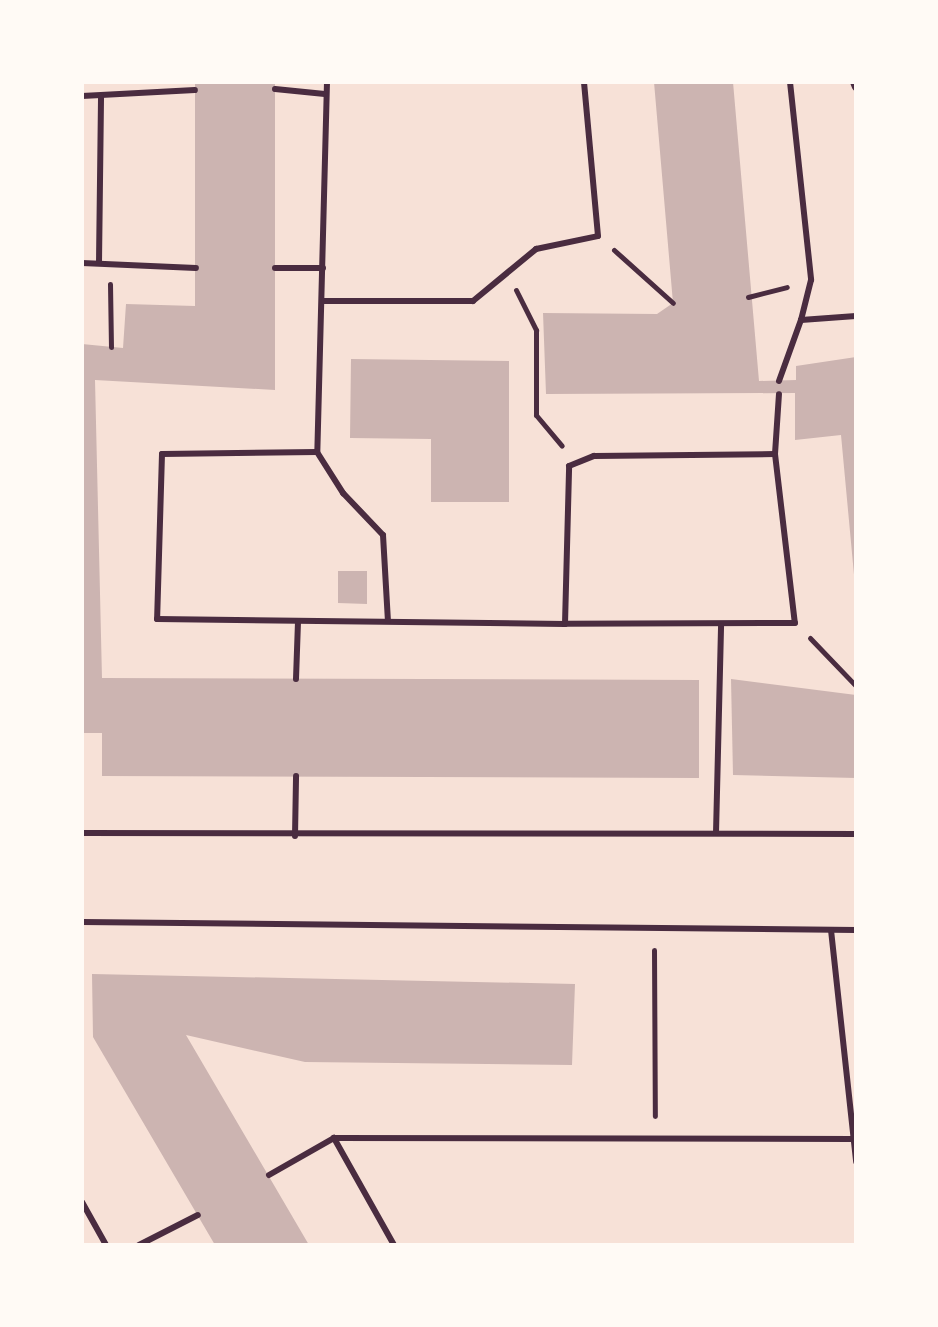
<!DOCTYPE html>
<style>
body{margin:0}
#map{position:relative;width:938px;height:1327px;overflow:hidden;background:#f7e1d7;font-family:Lato,sans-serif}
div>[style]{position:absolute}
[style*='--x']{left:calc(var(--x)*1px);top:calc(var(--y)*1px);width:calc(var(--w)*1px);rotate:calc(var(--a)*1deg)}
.building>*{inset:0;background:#ccb4b1}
.path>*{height:5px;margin:-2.5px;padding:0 2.5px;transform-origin:2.5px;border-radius:2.5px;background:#4a2c40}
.service>*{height:6px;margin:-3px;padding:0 3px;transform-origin:3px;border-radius:3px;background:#4a2c40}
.minor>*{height:8px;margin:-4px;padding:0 4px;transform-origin:4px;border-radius:4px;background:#4a2c40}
span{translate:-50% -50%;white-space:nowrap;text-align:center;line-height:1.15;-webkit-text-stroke:8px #fffaf5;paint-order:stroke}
.frame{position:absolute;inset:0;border:84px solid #fffaf5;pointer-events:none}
</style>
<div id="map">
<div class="building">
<i style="clip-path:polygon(195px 82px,275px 82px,275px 390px,95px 380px,102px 678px,699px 680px,699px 778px,102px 776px,102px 733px,82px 733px,82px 344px,123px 348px,126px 304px,195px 306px)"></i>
<i style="clip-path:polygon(654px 82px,733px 82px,759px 381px,796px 380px,796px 366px,856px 357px,856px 596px,841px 435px,795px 440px,795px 393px,546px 394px,543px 313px,657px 314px,673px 303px)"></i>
<i style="clip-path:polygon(351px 359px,509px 361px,509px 502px,431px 502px,431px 439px,350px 438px)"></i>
<i style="clip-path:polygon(338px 571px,367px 571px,367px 604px,338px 603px)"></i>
<i style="clip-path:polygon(731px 679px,856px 695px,856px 778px,733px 775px)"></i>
<i style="clip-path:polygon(92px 974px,575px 984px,572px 1065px,305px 1062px,186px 1035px,309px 1245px,215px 1245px,93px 1037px)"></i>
</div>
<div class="path">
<i style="--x:614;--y:250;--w:79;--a:41.9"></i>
<i style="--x:110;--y:284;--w:63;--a:89.1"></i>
<i style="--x:516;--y:290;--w:45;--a:63.4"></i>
<i style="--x:536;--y:330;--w:85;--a:90"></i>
<i style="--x:536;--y:415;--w:40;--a:50"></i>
<i style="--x:748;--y:297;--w:40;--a:-14.4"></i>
<i style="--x:810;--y:638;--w:66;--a:46.2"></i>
<i style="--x:654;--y:950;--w:166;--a:89.7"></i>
</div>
<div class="service">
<i style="--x:327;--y:82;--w:370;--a:91.5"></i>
<i style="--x:317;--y:452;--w:155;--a:179.3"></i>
<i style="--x:162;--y:454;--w:165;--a:91.7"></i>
<i style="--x:157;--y:619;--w:408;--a:0.7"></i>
<i style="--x:565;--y:624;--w:158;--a:-88.5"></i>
<i style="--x:569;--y:466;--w:27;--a:-22"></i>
<i style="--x:594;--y:456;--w:181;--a:-0.6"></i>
<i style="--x:775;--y:454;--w:170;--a:83.3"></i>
<i style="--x:795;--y:623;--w:230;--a:179.8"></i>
<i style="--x:790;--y:82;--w:199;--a:83.9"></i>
<i style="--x:811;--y:280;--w:41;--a:104"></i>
<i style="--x:801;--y:320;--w:55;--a:-4.2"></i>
<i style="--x:275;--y:89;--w:50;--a:5.7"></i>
<i style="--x:82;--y:96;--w:113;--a:-3"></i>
<i style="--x:82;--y:263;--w:114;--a:2.5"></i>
<i style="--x:99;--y:263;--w:167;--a:-89.3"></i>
<i style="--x:275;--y:268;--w:48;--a:0"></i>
<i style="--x:324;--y:301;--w:149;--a:0"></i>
<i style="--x:473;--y:301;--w:82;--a:-39.5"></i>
<i style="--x:536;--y:249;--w:63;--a:-11.8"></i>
<i style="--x:598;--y:236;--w:155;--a:-95.2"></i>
<i style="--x:779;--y:381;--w:65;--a:-70.2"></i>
<i style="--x:317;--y:452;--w:49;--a:57.6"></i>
<i style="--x:343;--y:493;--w:58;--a:46.4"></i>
<i style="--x:383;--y:535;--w:86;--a:86.7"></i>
<i style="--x:775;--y:454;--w:60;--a:-86.2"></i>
<i style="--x:296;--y:679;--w:58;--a:-88"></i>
<i style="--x:82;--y:833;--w:774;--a:0.07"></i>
<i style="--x:716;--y:833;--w:207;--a:-88.6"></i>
<i style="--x:295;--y:836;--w:60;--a:-89"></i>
<i style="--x:82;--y:922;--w:774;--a:0.59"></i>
<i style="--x:831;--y:930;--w:233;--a:83.8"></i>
<i style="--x:269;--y:1175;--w:75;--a:-29.6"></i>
<i style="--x:82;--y:1202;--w:49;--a:60.8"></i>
<i style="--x:139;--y:1245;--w:66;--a:-27"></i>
<i style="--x:394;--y:1245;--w:123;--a:-119.3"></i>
<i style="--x:334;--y:1138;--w:519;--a:0.11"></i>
</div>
<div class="minor">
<i style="--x:854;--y:82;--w:5;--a:68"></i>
</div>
<div class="frame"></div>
</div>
